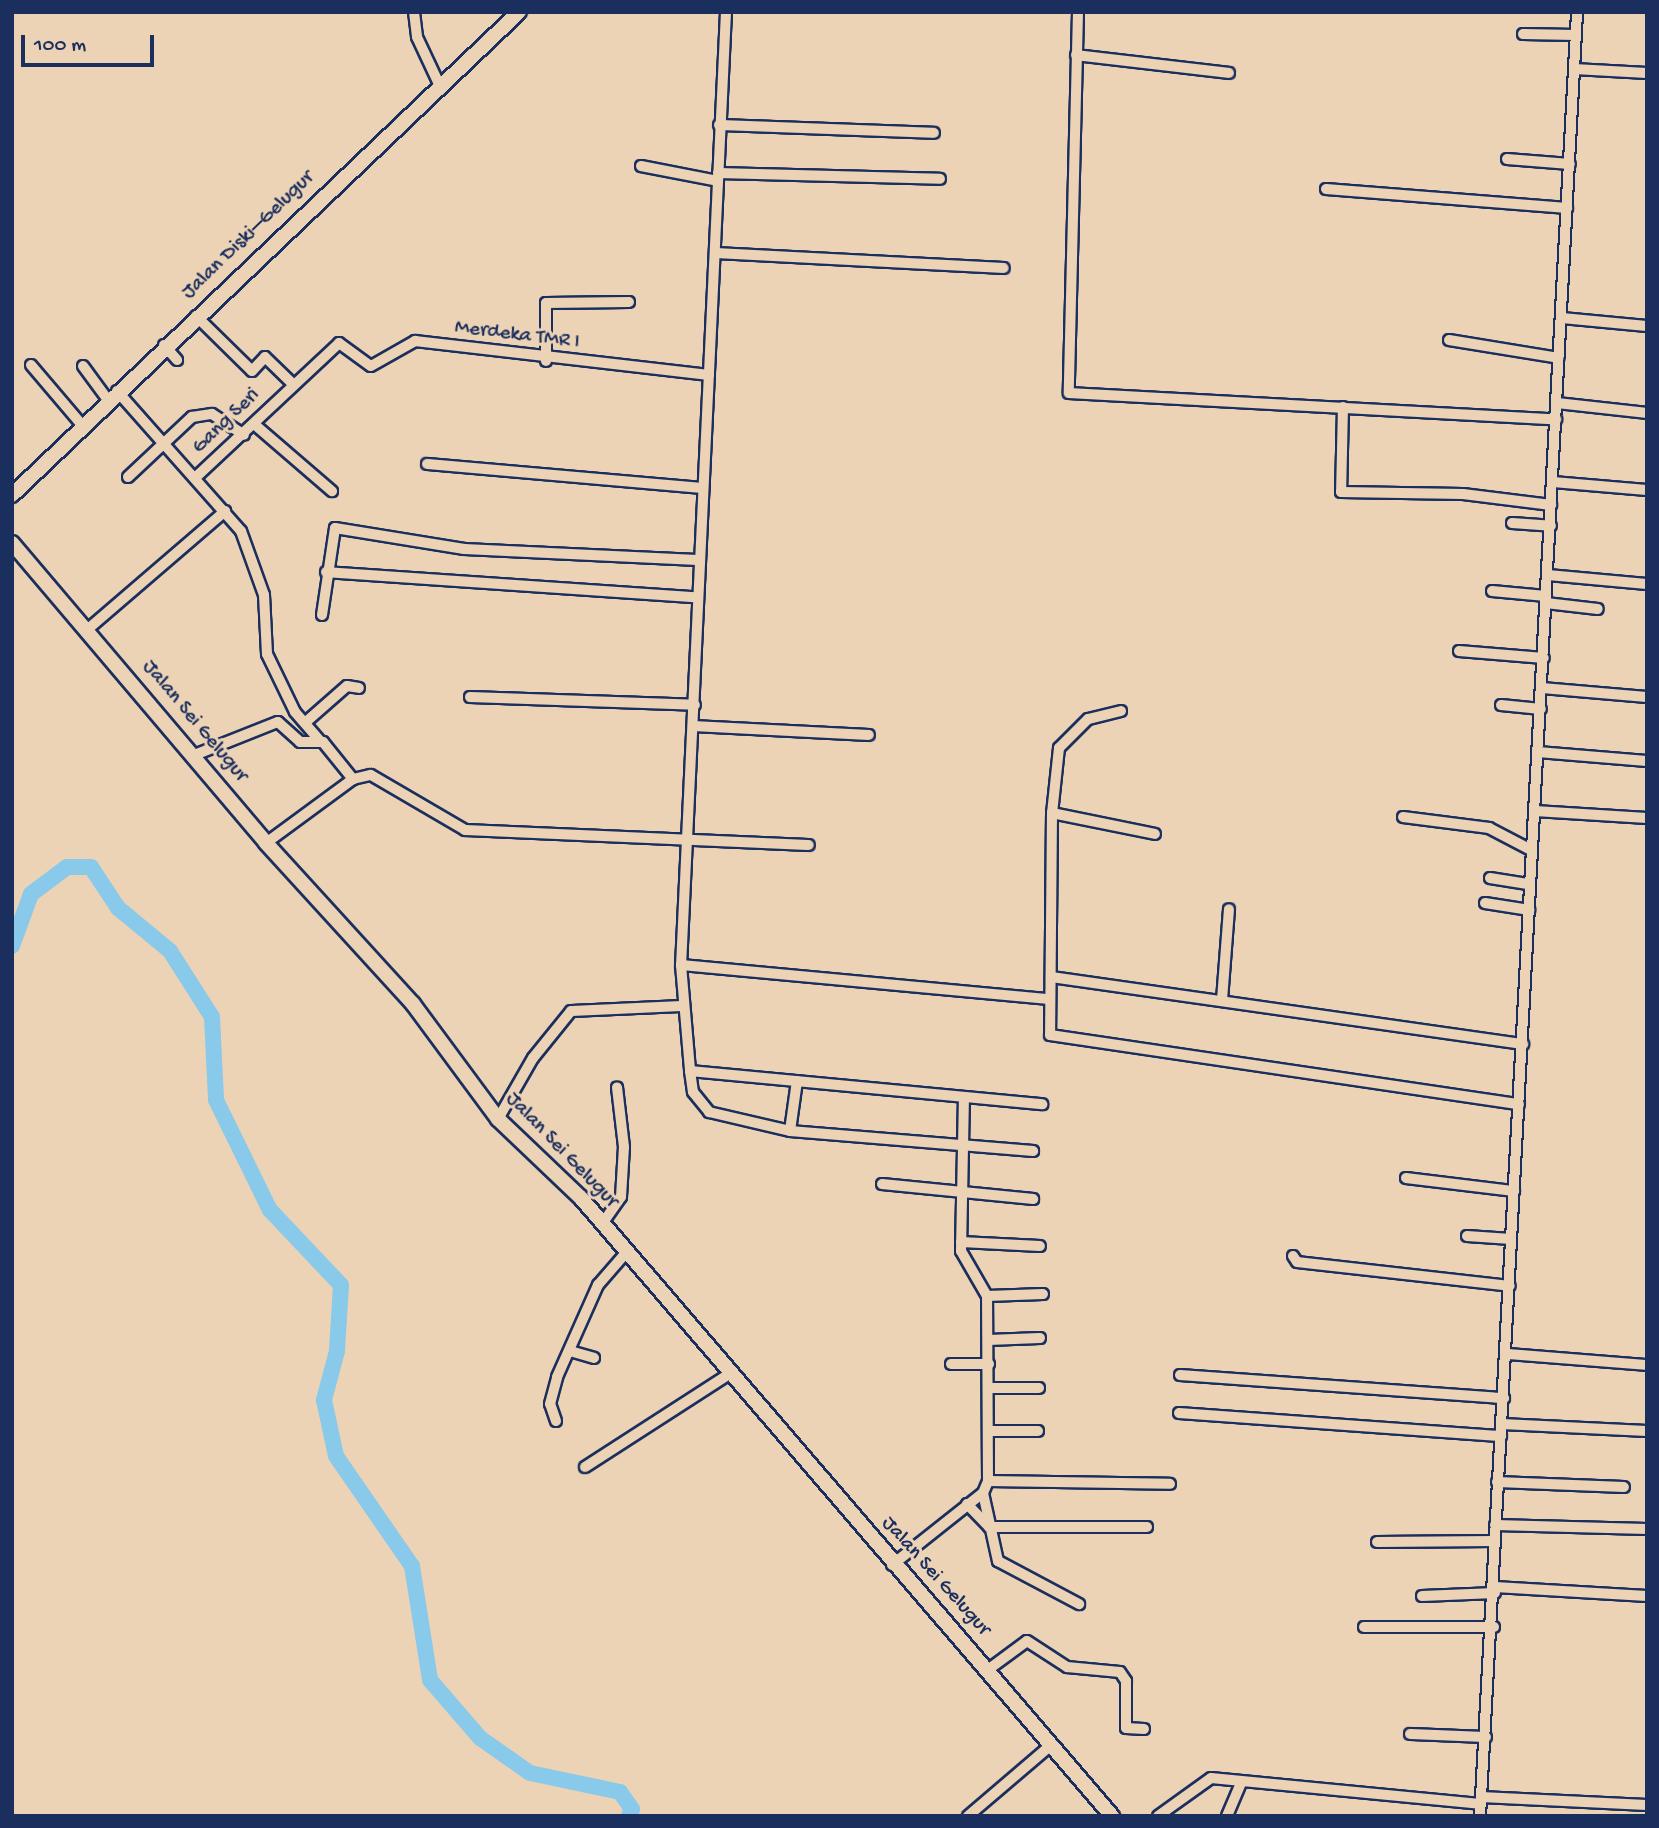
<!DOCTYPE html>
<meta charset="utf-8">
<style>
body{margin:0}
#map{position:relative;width:1659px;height:1828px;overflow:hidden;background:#edd3b5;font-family:"Gochi Hand",sans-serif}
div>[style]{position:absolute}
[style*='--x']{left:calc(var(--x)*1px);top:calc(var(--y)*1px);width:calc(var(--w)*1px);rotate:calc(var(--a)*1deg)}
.river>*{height:16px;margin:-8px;padding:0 8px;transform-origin:8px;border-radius:8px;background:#89c9ea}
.roads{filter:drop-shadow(2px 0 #1b2f5e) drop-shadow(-2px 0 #1b2f5e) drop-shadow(0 2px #1b2f5e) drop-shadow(0 -2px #1b2f5e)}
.street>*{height:10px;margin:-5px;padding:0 5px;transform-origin:5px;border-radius:5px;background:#edd3b5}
.secondary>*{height:14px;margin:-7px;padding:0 7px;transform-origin:7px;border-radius:7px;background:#edd3b5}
span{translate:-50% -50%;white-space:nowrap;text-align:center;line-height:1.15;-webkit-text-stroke:6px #edd3b5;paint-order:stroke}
.street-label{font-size:21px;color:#1b2f5e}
.frame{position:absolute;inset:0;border:14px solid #1b2f5e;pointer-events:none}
.scale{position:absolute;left:21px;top:35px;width:133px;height:32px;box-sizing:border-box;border:4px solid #1b2f5e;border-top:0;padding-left:9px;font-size:21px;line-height:24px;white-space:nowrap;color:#1b2f5e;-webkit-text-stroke:5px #edd3b5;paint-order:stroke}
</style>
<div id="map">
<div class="river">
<i style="--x:12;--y:946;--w:55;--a:-69.9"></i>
<i style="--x:31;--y:894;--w:45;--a:-36.9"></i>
<i style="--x:67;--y:867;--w:24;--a:0"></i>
<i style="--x:91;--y:867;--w:49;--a:56.6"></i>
<i style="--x:118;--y:908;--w:67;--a:39.6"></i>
<i style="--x:170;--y:951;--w:78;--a:57.5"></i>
<i style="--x:212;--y:1017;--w:83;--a:87.2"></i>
<i style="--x:216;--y:1100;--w:123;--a:63.9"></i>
<i style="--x:270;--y:1210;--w:103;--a:46.6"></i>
<i style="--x:341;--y:1285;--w:66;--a:93.5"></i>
<i style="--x:337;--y:1351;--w:51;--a:104.9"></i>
<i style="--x:324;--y:1400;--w:57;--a:77.9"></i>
<i style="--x:336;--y:1456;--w:134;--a:55.4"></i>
<i style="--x:412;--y:1566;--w:115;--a:81"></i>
<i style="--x:430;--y:1680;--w:77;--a:49.2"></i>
<i style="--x:480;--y:1738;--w:61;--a:35"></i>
<i style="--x:530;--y:1773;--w:92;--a:11.9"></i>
<i style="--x:620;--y:1792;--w:21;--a:55"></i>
<i style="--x:632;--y:1809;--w:8;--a:113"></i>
</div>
<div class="roads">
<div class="street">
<i style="--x:414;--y:12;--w:25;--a:83"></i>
<i style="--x:417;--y:37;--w:52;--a:64.9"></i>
<i style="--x:726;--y:12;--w:954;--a:92.7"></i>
<i style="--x:681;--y:965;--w:106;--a:85.1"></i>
<i style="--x:690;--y:1071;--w:354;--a:5.4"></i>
<i style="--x:1078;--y:12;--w:381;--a:91.4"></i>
<i style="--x:1069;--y:393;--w:488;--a:3.1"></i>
<i style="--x:1523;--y:34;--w:53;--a:1.1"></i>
<i style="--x:1076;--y:55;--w:154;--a:6.7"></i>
<i style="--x:1574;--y:69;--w:73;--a:3.1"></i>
<i style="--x:719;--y:125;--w:215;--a:2.1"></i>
<i style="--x:1507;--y:159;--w:63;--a:4.5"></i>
<i style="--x:641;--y:166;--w:78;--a:11"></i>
<i style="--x:718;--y:173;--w:222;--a:1.5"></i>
<i style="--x:1326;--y:189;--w:242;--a:4.5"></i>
<i style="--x:716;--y:253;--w:288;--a:3"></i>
<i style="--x:196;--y:316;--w:78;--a:44.5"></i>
<i style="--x:252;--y:371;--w:19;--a:-47"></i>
<i style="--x:265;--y:357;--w:40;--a:44"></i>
<i style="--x:1562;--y:318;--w:85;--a:5.4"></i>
<i style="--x:1449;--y:340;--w:111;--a:9.3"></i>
<i style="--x:164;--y:345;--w:20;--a:49"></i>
<i style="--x:546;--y:361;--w:58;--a:-90"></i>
<i style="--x:546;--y:303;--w:83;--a:-0.7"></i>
<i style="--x:31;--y:365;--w:79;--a:49.6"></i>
<i style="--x:83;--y:366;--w:42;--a:53.7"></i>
<i style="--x:117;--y:391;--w:187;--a:48.5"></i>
<i style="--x:241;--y:531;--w:68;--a:70.2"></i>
<i style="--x:264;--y:595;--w:59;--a:87.1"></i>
<i style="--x:267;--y:654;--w:64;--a:64.2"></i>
<i style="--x:295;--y:712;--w:38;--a:49"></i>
<i style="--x:1557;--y:403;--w:91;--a:6.3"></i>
<i style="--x:1343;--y:407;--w:85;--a:91.3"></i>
<i style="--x:1341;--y:492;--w:122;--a:0.9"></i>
<i style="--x:1463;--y:494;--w:89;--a:7.1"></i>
<i style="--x:254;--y:424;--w:103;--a:40.7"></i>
<i style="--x:427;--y:464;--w:277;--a:5"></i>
<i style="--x:128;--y:477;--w:88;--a:-43.2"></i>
<i style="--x:192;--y:417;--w:20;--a:-9"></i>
<i style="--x:212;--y:414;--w:38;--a:33"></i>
<i style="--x:196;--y:477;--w:196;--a:-43.1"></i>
<i style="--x:339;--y:343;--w:39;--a:36"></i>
<i style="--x:371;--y:366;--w:51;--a:-29.6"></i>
<i style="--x:415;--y:341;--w:296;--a:6.6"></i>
<i style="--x:1553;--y:482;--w:94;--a:4.9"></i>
<i style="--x:1512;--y:523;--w:39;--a:4"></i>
<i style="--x:326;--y:572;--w:372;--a:3.9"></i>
<i style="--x:1548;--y:575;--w:99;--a:5.2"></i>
<i style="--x:1492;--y:591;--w:54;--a:5.3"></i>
<i style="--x:1546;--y:603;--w:52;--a:6.6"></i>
<i style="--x:322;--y:615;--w:88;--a:-81.5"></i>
<i style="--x:335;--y:528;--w:131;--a:9.2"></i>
<i style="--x:464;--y:549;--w:234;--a:2.7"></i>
<i style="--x:88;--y:629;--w:181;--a:-40.7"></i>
<i style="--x:1459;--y:651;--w:85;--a:4.7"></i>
<i style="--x:1542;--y:688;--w:105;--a:4.9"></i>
<i style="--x:470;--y:697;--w:225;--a:2"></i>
<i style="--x:1501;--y:705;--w:40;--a:5.7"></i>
<i style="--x:1121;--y:711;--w:34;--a:166"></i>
<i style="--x:1088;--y:719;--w:41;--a:135"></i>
<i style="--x:1059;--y:748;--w:65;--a:96.1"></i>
<i style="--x:1052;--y:813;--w:222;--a:90.5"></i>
<i style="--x:1050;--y:1035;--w:474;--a:8.4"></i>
<i style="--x:307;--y:721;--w:53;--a:-41.2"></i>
<i style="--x:347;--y:686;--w:12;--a:9"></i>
<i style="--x:693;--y:726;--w:176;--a:2.9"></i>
<i style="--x:1538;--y:752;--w:109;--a:4.7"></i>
<i style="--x:197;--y:754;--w:87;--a:-21.6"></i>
<i style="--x:278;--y:722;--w:30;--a:42"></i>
<i style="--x:300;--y:742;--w:23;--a:0"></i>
<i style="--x:323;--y:742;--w:48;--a:51"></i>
<i style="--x:1535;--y:811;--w:112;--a:3.6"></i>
<i style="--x:1052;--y:813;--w:105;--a:11.5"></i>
<i style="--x:1403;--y:817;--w:87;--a:7.3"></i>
<i style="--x:1489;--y:828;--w:47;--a:27.6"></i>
<i style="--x:266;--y:843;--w:108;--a:-36.3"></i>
<i style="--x:353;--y:779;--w:18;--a:-13"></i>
<i style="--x:371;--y:775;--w:109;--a:30.3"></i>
<i style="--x:465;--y:830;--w:344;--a:2.5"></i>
<i style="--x:1490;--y:878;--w:38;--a:9"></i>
<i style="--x:1485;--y:903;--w:45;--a:9"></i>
<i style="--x:681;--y:965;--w:370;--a:5.3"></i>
<i style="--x:1051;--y:977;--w:477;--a:8.1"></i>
<i style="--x:1222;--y:1000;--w:91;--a:-85.6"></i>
<i style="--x:690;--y:1071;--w:21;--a:82"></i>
<i style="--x:693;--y:1092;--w:26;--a:51"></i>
<i style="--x:709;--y:1112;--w:83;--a:13.2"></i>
<i style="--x:797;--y:1081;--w:50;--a:98"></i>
<i style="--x:790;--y:1131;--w:244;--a:4.7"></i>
<i style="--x:498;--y:1119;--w:70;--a:-60.2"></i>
<i style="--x:533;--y:1058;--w:60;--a:-51"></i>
<i style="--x:571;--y:1011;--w:111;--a:-2.6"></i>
<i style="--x:1406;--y:1178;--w:109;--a:6.9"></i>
<i style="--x:882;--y:1184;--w:152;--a:5.7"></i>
<i style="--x:602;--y:1224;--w:33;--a:-55"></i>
<i style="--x:621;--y:1197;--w:50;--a:-86.6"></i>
<i style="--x:624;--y:1147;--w:60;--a:-96.7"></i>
<i style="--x:1467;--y:1236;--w:44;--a:3.9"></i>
<i style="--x:961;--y:1242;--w:79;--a:2.9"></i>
<i style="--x:1293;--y:1256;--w:7;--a:56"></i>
<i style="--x:1297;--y:1262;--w:214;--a:6.4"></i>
<i style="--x:987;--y:1296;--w:56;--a:-2"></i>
<i style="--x:988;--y:1340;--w:52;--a:-2.2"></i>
<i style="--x:570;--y:1351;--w:25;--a:16"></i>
<i style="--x:1507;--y:1354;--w:140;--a:4.5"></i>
<i style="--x:951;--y:1364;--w:38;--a:0"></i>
<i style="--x:1180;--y:1375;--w:325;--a:4.1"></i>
<i style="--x:989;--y:1388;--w:50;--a:0"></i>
<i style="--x:1179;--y:1413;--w:323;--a:4.1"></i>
<i style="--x:556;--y:1421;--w:18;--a:-109"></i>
<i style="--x:550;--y:1404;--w:28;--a:-75"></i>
<i style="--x:557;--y:1377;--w:101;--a:-66"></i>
<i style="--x:598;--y:1285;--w:40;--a:-49"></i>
<i style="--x:1502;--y:1424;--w:145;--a:2.8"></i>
<i style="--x:988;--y:1431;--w:50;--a:0"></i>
<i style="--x:585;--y:1467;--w:174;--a:-32.8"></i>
<i style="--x:988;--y:1481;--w:182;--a:0.9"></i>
<i style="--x:1497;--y:1482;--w:127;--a:2.3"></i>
<i style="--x:983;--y:1493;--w:70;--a:77.6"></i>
<i style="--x:998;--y:1561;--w:92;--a:28"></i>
<i style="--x:967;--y:1504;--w:32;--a:46"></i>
<i style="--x:989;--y:1527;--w:158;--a:0"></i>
<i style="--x:1495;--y:1525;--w:152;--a:1.5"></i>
<i style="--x:1377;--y:1542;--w:117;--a:-0.5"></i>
<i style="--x:892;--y:1565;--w:116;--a:-38.4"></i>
<i style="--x:983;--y:1493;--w:13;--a:-67"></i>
<i style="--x:988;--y:1481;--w:185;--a:-90.3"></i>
<i style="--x:987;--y:1296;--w:52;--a:-120"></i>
<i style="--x:961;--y:1251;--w:151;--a:-88.9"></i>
<i style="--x:1495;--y:1587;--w:152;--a:3.4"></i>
<i style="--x:1422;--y:1596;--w:73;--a:-2.4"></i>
<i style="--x:1364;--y:1627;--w:130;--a:0"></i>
<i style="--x:989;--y:1669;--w:47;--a:-36.4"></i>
<i style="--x:1027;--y:1641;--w:48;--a:33"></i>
<i style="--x:1067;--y:1667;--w:53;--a:5.4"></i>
<i style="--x:1120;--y:1672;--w:11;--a:56"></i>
<i style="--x:1126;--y:1681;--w:47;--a:90"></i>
<i style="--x:1126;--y:1728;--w:18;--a:3"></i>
<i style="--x:1410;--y:1734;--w:76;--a:2.3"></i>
<i style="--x:1481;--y:1797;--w:166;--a:2.8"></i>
<i style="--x:968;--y:1816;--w:108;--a:-40.5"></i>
<i style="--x:1158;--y:1816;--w:65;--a:-35.6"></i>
<i style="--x:1211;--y:1778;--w:270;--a:5.5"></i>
<i style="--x:1227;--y:1816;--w:36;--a:-67"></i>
<i style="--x:1480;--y:1816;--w:1807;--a:-86.92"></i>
</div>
<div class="secondary">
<i style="--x:12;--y:495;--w:700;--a:-43.61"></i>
<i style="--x:12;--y:543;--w:393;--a:49.7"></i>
<i style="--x:266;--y:843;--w:218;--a:47.6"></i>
<i style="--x:413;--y:1004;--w:143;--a:53.5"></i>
<i style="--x:498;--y:1119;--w:115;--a:43.6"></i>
<i style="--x:581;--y:1198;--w:815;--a:49.33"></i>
</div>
</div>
<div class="street-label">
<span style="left:249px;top:236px;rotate:-44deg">Jalan Diski–Gelugur</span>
<span style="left:517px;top:336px;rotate:7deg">Merdeka TMR I</span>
<span style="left:227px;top:422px;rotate:-44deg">Gang Seri</span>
<span style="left:194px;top:722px;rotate:50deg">Jalan Sei Gelugur</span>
<span style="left:561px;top:1151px;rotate:46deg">Jalan Sei Gelugur</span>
<span style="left:935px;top:1577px;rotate:48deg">Jalan Sei Gelugur</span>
</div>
<div class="frame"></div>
<div class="scale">100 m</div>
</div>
